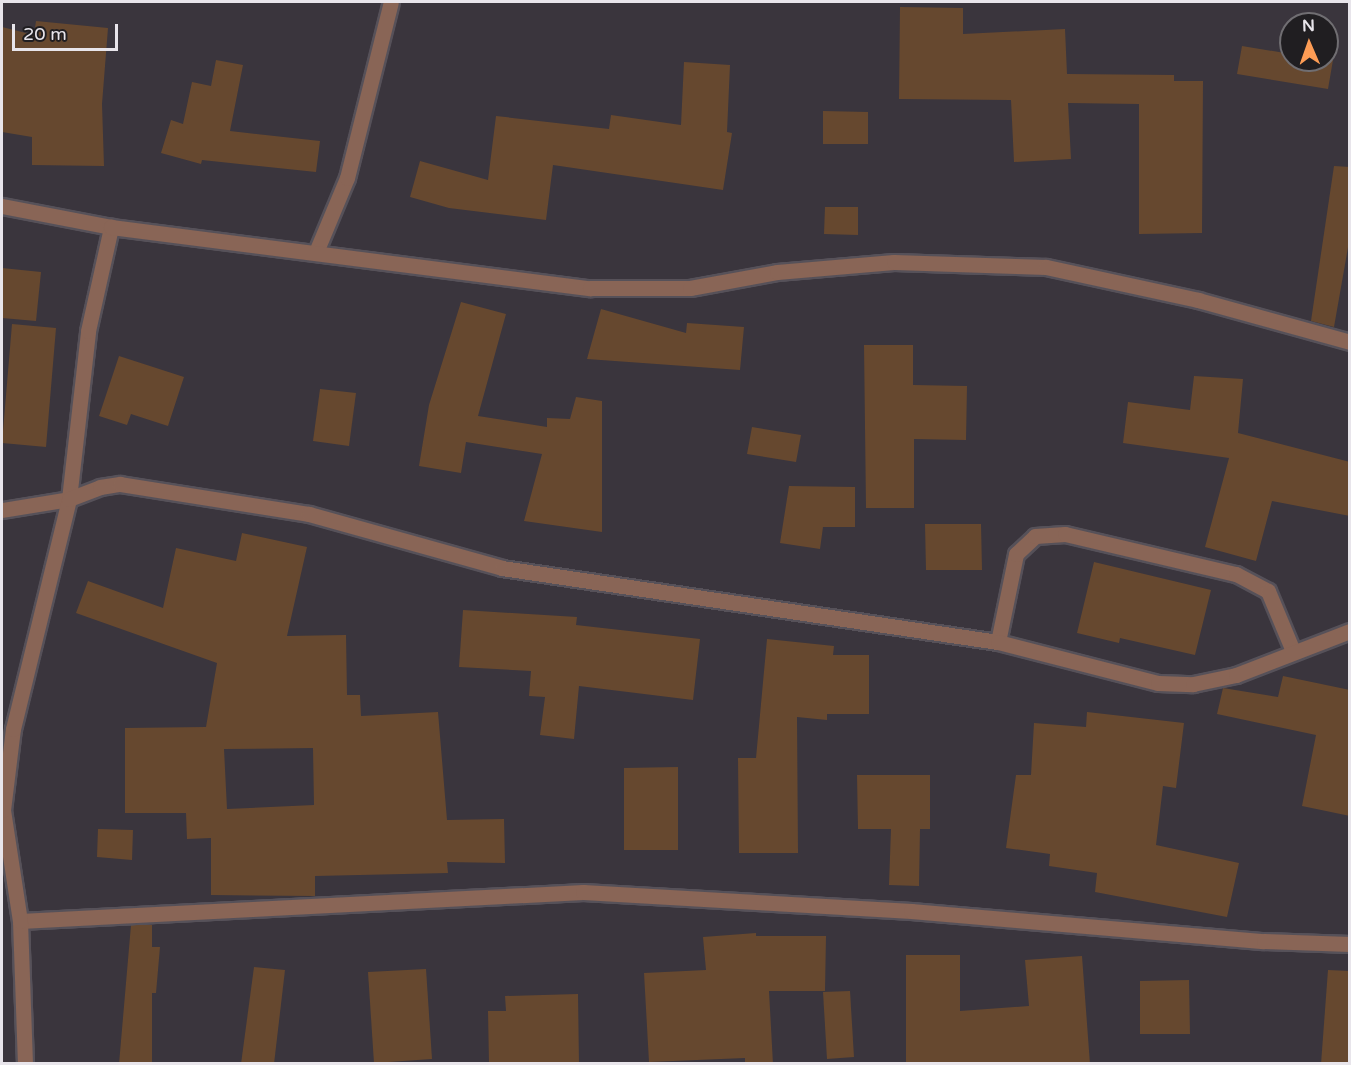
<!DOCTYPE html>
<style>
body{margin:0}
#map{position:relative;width:1351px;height:1065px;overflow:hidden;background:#3a353d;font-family:"Varela Round",sans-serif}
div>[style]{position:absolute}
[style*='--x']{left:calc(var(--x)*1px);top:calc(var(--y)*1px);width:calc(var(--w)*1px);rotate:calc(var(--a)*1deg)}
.building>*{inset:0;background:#66482f}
.roads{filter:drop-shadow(2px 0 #565159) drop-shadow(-2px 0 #565159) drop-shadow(0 2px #565159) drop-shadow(0 -2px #565159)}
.minor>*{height:15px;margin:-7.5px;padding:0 7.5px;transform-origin:7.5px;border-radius:7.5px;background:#896556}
span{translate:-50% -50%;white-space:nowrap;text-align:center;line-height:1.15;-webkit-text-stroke:4.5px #201e21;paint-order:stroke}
.frame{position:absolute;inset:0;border:3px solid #e8e5eb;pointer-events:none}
.north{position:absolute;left:1279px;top:12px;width:60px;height:60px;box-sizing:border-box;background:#201e21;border:2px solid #706e72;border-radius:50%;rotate:358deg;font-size:16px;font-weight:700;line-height:24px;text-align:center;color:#e8e5eb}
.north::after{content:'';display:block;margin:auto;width:21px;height:27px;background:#fd9c55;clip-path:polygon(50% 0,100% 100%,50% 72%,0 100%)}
.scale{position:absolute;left:12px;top:24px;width:106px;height:27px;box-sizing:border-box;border:3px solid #e8e5eb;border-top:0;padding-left:8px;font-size:18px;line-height:21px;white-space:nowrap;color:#e8e5eb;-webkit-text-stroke:4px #201e21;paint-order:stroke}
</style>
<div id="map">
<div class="building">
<i style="clip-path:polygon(900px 7px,963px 8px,963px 34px,1065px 29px,1067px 74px,1174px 75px,1174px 81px,1203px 81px,1202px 233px,1139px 234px,1139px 104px,1068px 103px,1071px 159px,1014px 162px,1011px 100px,899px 99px)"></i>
<i style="clip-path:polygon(36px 21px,108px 28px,102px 104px,104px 166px,32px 165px,32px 137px,2px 132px,2px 27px,34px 35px)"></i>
<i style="clip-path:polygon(1242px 46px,1291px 54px,1291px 60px,1333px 60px,1328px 89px,1237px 74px)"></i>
<i style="clip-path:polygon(216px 60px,243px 65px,230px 131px,320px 141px,316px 172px,202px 160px,201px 164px,161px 153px,171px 120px,183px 124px,192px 82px,211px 86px)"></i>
<i style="clip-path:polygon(684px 62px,730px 65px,727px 132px,732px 133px,723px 190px,553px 165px,546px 220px,449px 208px,410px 197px,420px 161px,488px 180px,496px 116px,609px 129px,611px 115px,681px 125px)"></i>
<i style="clip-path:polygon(823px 111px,868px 112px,868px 144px,823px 144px)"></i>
<i style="clip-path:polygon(1334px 166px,1350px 167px,1350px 236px,1334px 327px,1311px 321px)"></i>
<i style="clip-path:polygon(825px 207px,858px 207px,858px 235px,824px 234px)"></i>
<i style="clip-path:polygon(2px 268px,41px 272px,36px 321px,2px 318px)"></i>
<i style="clip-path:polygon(461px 302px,506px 314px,478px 416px,547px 427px,547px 418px,570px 419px,576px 397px,602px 401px,602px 532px,524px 521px,542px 454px,466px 442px,461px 473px,419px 466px,429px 405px)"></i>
<i style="clip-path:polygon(601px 309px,686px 333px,687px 323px,744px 327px,740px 370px,587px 359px)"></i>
<i style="clip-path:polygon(12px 324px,56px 328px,46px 447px,2px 443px)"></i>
<i style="clip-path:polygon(864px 345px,913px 345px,913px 385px,967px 386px,966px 440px,914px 439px,914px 508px,866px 508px)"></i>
<i style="clip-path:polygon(119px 356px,184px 377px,168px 426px,131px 414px,127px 425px,99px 416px)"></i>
<i style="clip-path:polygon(1194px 376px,1243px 379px,1238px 433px,1350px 462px,1350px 516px,1272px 501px,1256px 561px,1205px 547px,1229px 458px,1123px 443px,1128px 402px,1190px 410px)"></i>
<i style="clip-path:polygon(320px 389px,356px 393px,349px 446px,313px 441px)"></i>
<i style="clip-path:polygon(752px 427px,801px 435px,796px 462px,747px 454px)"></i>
<i style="clip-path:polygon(789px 486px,855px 487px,855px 527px,823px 527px,820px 549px,780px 543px)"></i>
<i style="clip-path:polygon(925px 524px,981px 524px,982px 570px,926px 570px)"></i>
<i style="clip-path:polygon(evenodd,242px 533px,307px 547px,287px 636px,346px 635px,347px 695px,360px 695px,361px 716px,438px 712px,447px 820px,504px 819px,505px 863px,447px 862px,448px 873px,315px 876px,315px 896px,211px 895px,211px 838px,187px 839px,186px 813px,125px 813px,125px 728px,206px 727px,217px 663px,76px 613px,88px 581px,163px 608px,176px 548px,236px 561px,242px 533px,313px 748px,314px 805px,227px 809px,224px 749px,313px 748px)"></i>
<i style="clip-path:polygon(1094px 562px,1211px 590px,1195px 655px,1120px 638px,1119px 643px,1077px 633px)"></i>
<i style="clip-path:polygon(463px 610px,577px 617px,576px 625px,700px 639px,693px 700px,579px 686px,574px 739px,540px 735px,545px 697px,529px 696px,531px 671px,459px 667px)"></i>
<i style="clip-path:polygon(767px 639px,834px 646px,833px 655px,869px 655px,869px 714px,827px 714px,827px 720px,797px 717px,798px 853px,739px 853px,738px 758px,756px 758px)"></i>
<i style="clip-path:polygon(1283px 676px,1350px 690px,1350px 816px,1302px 806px,1316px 735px,1217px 714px,1223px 688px,1278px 697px)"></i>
<i style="clip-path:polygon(1087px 712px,1184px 723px,1176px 788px,1163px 786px,1156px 845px,1239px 863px,1227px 917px,1095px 892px,1097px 873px,1049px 866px,1050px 854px,1006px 848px,1016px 775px,1031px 775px,1034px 723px,1086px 727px)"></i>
<i style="clip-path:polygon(678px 767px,678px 850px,624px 850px,624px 768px)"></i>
<i style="clip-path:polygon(857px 775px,930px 775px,930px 829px,920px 829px,919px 886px,889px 885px,891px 829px,858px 829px)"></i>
<i style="clip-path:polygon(98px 829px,133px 830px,132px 860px,97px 857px)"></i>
<i style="clip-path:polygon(131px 925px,152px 925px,152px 947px,160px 947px,156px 993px,152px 993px,152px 1064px,119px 1064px)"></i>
<i style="clip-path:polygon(756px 933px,756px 936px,826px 936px,825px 991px,769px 991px,773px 1064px,745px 1064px,745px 1058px,649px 1062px,644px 973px,706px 970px,703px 937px)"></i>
<i style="clip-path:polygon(906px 955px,960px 955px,960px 1011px,1029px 1006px,1025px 960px,1082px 956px,1090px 1064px,906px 1064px)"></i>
<i style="clip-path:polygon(254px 967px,285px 970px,274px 1064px,241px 1064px)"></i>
<i style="clip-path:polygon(426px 969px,432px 1059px,374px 1063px,368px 972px)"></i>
<i style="clip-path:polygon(1328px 970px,1350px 971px,1350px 1064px,1321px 1064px)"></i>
<i style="clip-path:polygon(1189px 980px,1190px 1034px,1140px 1034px,1140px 981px)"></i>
<i style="clip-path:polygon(850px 991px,854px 1057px,827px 1059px,823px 992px)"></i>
<i style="clip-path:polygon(578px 994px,579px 1063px,489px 1064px,488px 1011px,506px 1011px,505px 996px)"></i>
</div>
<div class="roads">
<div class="minor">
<i style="--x:2;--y:206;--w:111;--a:10.9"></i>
<i style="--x:316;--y:252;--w:80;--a:-67.3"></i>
<i style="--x:347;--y:178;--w:181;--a:-76"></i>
<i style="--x:2;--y:510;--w:68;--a:-9.3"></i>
<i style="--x:69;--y:499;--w:169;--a:-83.5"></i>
<i style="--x:88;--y:331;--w:107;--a:-77.5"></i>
<i style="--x:111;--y:227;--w:483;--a:7.3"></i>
<i style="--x:590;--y:288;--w:100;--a:0"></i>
<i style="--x:690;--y:288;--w:88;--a:-10.4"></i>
<i style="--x:777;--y:272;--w:117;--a:-4.9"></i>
<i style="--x:894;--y:262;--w:152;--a:1.9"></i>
<i style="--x:1046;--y:267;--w:156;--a:12.2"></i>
<i style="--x:1198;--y:300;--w:158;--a:15.4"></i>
<i style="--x:998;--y:642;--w:90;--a:-78.4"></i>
<i style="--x:1016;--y:554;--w:26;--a:-43"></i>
<i style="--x:1035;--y:536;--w:30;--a:-4"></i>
<i style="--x:1065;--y:534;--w:176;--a:13.2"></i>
<i style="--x:1236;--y:574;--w:36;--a:28"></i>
<i style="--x:1268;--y:591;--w:65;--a:67.4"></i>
<i style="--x:20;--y:921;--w:564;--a:-2.95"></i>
<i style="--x:583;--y:892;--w:329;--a:3.3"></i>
<i style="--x:911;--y:911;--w:354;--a:4.9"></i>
<i style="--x:1264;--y:941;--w:86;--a:2"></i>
<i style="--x:25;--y:1064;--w:143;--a:-92"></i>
<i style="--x:20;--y:921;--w:112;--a:-98.7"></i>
<i style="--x:3;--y:810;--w:82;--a:-83"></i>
<i style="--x:13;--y:729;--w:237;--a:-76.3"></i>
<i style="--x:69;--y:499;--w:33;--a:-21"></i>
<i style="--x:100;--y:487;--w:20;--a:-9"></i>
<i style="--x:120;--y:484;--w:191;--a:9"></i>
<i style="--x:309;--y:514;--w:200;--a:15.6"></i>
<i style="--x:502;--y:568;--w:501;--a:8.49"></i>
<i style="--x:998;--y:642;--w:165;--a:14.4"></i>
<i style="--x:1158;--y:683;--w:35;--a:2"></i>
<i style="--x:1193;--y:684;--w:44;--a:-11.8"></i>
<i style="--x:1236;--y:675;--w:122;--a:-21.1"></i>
</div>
</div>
<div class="frame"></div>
<div class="north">N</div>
<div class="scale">20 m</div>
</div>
